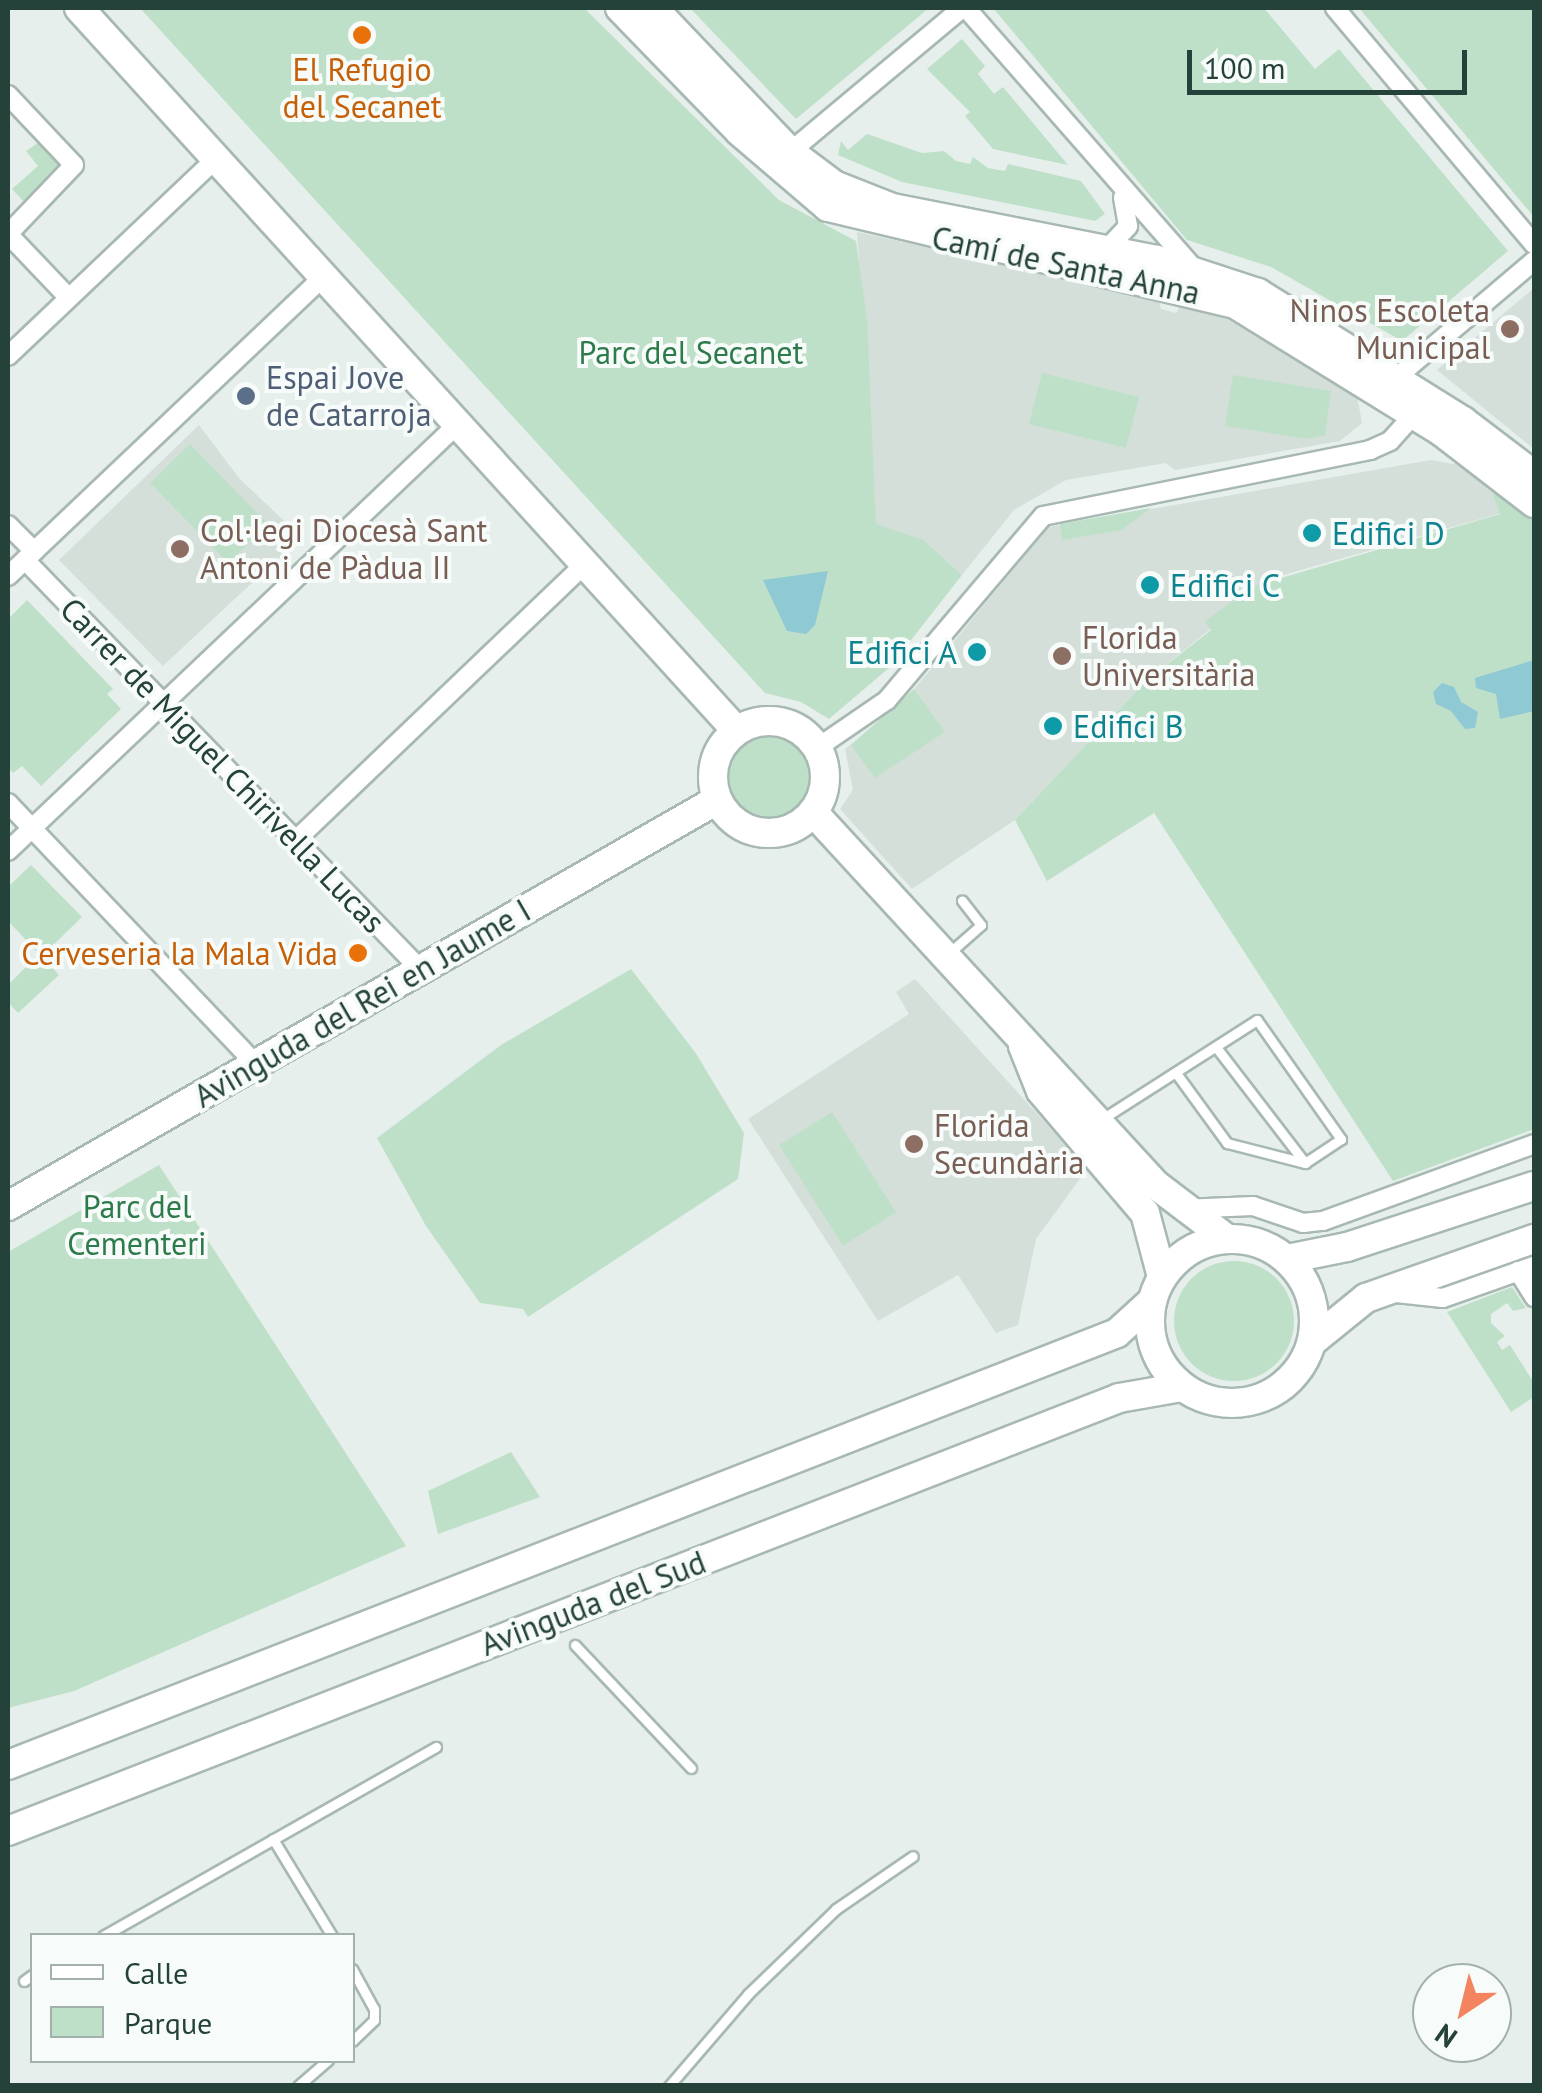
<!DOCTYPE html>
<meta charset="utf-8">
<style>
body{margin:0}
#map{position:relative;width:1542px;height:2093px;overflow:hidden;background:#e6efeb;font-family:"PT Sans",sans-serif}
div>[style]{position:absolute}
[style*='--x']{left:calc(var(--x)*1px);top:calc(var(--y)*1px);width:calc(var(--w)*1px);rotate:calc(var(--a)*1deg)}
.built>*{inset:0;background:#d4dfda}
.green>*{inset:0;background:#bfe0c8}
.round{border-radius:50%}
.water>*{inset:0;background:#8ec9d4}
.roads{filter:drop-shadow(2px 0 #a8b8b2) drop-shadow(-2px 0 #a8b8b2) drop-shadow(0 2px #a8b8b2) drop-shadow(0 -2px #a8b8b2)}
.lane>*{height:9px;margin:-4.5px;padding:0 4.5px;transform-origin:4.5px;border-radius:4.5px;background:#fff}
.street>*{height:18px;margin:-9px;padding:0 9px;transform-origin:9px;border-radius:9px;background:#fff}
.secondary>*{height:28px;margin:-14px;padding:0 14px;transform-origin:14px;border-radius:14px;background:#fff}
.secondary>.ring{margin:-14px;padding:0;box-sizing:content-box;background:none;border:28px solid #fff;border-radius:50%}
.dots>*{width:28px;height:28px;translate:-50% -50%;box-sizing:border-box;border:5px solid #f7fbf9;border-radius:50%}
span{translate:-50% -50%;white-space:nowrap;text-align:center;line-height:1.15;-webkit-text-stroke:8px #f7fbf9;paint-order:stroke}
.food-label{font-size:32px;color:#c56008}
.right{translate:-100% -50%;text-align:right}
.street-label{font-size:32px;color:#24423a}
.education-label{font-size:32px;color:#785e54}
.left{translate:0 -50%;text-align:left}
.park-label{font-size:32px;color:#2d7a4b}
.service-label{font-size:32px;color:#4e5e75}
.culture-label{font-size:32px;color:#0d838f}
.frame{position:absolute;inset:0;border:10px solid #24423a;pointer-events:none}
.legend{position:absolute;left:30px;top:1933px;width:325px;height:130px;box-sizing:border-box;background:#f7fbf9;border:2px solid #a3b1ad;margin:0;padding:12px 18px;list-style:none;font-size:30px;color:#24423a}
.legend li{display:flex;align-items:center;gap:20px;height:50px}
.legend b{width:50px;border:2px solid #a3b1ad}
.north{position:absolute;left:1412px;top:1963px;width:100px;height:100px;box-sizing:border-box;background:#f7fbf9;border:2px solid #a3b1ad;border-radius:50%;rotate:215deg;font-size:28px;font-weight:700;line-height:40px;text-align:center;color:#24423a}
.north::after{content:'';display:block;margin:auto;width:35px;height:45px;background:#f4845f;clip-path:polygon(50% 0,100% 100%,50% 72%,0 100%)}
.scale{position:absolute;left:1187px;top:50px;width:280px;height:45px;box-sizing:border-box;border:5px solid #24423a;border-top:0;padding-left:12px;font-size:30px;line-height:35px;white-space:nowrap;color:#24423a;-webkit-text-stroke:8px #f7fbf9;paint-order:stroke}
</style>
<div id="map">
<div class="built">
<i style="clip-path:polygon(857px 232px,1158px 297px,1161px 309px,1176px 313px,1184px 302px,1209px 309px,1357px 395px,1362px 423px,1340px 441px,1175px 470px,1166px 463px,1066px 480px,1014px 510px,962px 575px,924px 540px,876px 525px)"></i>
<i style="clip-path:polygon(1534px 288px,1534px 449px,1437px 370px)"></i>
<i style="clip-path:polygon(199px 425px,239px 478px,301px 537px,163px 666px,59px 560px)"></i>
<i style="clip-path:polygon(1431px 460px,1464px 466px,1519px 508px,1273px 578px,1145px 682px,1015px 820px,912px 889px,840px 809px,853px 790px,845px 749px,900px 706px,1049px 527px)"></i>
<i style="clip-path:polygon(915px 979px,1087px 1169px,1036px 1239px,1018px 1325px,996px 1333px,958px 1275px,878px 1321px,748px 1119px,909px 1014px,896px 992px)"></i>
</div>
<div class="green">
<i style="clip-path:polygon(140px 8px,584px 8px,779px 200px,856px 241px,867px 319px,876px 524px,924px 540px,962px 575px,890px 667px,829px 719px,801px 702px,765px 693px)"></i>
<i style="clip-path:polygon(690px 8px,929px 8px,796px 119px)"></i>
<i style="clip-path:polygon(1264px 8px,1315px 69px,1339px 49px,1508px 251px,1402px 341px,1271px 267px,1187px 240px,994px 9px)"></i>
<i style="clip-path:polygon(1359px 8px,1534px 8px,1534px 217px,1380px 33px)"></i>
<i style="clip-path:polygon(962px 39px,985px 66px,978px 74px,994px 94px,1003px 87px,1068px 165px,993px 149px,965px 116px,970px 112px,927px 69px)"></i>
<i style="clip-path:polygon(867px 134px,922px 153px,944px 151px,956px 161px,970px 164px,973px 157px,988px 168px,1005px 171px,1008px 164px,1081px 181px,1105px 214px,1095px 221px,902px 182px,838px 155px,841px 141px,848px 150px)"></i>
<i style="clip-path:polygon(42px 140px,66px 164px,27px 205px,12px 189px,38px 166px,26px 151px)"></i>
<i style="clip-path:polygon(1042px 373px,1139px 397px,1126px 448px,1029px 424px)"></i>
<i style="clip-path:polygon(1233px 375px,1331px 391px,1325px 435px,1308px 439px,1225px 426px)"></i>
<i style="clip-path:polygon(190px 444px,268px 524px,228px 563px,150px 483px)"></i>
<i style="clip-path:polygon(1489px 483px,1534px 521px,1534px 1129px,1393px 1181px,1154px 813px,1047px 881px,1015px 820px,1146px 681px,1211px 630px,1205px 621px,1254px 586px,1500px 514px)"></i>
<i style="clip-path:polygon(1151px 508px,1122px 530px,1062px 540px,1060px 524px)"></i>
<i style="clip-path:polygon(27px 600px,113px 689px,107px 694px,121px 709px,41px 786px,22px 766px,13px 773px,8px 768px,8px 619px)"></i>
<i style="clip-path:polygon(914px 689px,945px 732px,875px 778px,851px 745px)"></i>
<i class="round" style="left:725px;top:731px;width:88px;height:88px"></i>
<i style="clip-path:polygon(31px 865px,82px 917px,42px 956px,59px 975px,18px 1013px,8px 1002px,8px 985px,39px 954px,8px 921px,8px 887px)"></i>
<i style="clip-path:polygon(631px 969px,695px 1052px,744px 1133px,738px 1179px,528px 1317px,523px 1309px,480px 1303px,426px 1226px,377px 1138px,501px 1045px)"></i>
<i style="clip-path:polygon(832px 1112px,896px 1212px,843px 1246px,779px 1145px)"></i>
<i style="clip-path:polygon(159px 1165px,406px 1546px,74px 1691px,8px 1708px,8px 1252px)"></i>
<i class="round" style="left:1174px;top:1261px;width:120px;height:120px"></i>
<i style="clip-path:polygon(1512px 1287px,1526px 1308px,1513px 1311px,1507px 1303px,1491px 1314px,1491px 1323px,1505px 1336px,1497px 1342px,1502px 1350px,1510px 1345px,1534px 1383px,1534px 1397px,1511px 1412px,1447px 1312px)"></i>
<i style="clip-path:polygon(511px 1452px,540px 1497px,438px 1534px,428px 1491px)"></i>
</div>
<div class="water">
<i style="clip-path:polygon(828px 571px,815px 625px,806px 634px,787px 631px,763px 580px)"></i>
<i style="clip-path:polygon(1534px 660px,1534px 711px,1500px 719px,1496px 694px,1476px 688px,1475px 678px)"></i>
<i style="clip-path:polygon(1442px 683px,1454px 687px,1461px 702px,1478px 712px,1475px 728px,1465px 729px,1451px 711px,1436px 704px,1433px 692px)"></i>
</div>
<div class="roads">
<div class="lane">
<i style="--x:948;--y:954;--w:44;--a:-41.3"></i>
<i style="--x:981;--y:925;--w:31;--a:-128"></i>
<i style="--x:1176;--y:1073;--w:87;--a:53.9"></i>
<i style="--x:1227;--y:1143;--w:81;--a:14.4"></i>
<i style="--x:1102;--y:1119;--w:184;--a:-32.6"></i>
<i style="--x:1257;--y:1020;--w:146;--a:54.8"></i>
<i style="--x:1341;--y:1139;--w:43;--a:146.3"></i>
<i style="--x:1305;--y:1163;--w:146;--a:-127.5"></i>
<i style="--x:575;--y:1645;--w:169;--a:46.7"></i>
<i style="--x:273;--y:1839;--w:114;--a:58.7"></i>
<i style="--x:103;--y:1936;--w:383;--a:-29.6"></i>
<i style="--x:352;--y:1969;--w:46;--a:61.2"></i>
<i style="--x:374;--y:2009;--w:11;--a:90"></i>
<i style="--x:374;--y:2020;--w:30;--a:136"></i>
<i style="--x:24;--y:1981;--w:10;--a:-37"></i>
<i style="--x:298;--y:2086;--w:40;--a:-41"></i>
<i style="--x:669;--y:2086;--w:121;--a:-49.3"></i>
<i style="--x:748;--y:1994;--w:122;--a:-44"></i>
<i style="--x:836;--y:1909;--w:93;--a:-34.5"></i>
</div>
<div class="street">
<i style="--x:966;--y:8;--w:342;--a:48.8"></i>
<i style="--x:1335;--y:8;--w:309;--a:49.9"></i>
<i style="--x:8;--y:95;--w:96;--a:46.7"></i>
<i style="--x:74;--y:165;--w:95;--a:133.7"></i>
<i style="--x:790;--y:152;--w:224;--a:-39.9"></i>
<i style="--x:8;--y:234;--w:88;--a:46.4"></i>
<i style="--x:1105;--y:251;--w:34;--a:-47"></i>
<i style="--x:1128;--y:226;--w:29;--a:-100"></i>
<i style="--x:8;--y:356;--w:288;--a:-43.5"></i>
<i style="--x:1397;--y:377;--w:180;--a:-40.3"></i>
<i style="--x:8;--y:525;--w:37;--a:45"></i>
<i style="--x:25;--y:560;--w:569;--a:46"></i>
<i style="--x:8;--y:576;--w:436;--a:-43.5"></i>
<i style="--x:817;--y:748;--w:85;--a:-34.4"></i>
<i style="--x:887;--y:700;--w:241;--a:-49.7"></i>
<i style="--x:1043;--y:516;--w:334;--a:-11.4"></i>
<i style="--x:1370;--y:450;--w:22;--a:-24"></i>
<i style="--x:1390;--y:441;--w:36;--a:-48"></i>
<i style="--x:8;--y:803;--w:360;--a:46.5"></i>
<i style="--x:296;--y:840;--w:401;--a:-43.7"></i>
<i style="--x:8;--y:851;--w:622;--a:-43.5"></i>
<i style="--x:1182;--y:1209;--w:71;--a:-2.4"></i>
<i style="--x:1253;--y:1206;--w:53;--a:18.8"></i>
<i style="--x:1303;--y:1223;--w:20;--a:-6"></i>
<i style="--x:1323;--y:1221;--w:225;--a:-20"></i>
<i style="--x:1518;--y:1271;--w:31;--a:58"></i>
<i style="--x:1387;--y:1292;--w:56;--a:6.1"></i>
<i style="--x:1443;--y:1298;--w:96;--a:-19.4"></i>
</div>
<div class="secondary">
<i style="--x:79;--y:8;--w:976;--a:47.7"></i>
<i style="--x:620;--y:8;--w:171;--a:45.9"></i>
<i style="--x:739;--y:131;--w:117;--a:40.5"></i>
<i style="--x:828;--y:207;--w:418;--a:13.4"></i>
<i style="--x:1235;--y:304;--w:243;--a:31.7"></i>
<i style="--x:1442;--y:432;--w:116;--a:37.7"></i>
<i style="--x:653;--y:8;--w:199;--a:46.4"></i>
<i style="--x:790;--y:152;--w:55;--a:36.9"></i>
<i style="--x:834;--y:185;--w:62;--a:21.6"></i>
<i style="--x:892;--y:208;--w:270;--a:11.1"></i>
<i style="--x:1157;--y:260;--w:106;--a:18.1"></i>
<i style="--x:1258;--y:293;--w:242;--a:32"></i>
<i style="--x:1463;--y:421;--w:89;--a:37.3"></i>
<i class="ring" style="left:713px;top:721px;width:84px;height:84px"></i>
<i style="--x:813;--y:812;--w:507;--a:47.4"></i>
<i style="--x:1156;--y:1185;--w:88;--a:37.1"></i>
<i style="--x:1023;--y:1046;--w:48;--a:68.2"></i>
<i style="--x:1041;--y:1091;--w:160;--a:49.6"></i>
<i style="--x:1145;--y:1213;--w:66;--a:75.1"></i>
<i style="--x:8;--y:1206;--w:817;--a:-29.8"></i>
<i class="ring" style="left:1150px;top:1239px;width:136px;height:136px"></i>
<i style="--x:1287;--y:1259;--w:61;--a:-11.3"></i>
<i style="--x:1347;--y:1247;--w:197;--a:-18.1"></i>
<i style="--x:1313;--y:1341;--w:68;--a:-39.1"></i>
<i style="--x:1366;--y:1298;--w:178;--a:-19.4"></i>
<i style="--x:8;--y:1765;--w:1190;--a:-21.28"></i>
<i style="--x:1117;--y:1333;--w:46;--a:-42.4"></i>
<i style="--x:8;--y:1831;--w:1192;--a:-21.29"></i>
<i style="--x:1119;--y:1398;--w:64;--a:-9.9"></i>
</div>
</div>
<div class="dots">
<i style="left:362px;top:35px;background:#e8710a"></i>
<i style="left:1510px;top:329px;background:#8d6e63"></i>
<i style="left:246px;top:396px;background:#5c6f8a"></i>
<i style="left:1312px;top:533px;background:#0f9aa8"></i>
<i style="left:180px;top:549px;background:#8d6e63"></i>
<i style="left:1150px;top:585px;background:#0f9aa8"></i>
<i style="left:977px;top:652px;background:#0f9aa8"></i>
<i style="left:1062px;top:656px;background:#8d6e63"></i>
<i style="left:1053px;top:726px;background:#0f9aa8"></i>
<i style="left:358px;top:953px;background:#e8710a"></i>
<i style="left:914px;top:1144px;background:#8d6e63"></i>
</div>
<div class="food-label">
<span style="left:362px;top:88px">El Refugio<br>del Secanet</span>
<span class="right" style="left:338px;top:953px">Cerveseria la Mala Vida</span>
</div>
<div class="street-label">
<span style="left:1066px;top:265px;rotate:12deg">Camí de Santa Anna</span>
<span style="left:223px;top:765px;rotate:46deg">Carrer de Miguel Chirivella Lucas</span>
<span style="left:362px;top:1003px;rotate:-30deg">Avinguda del Rei en Jaume I</span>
<span style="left:593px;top:1603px;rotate:-21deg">Avinguda del Sud</span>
</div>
<div class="education-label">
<span class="right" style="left:1490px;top:329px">Ninos Escoleta<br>Municipal</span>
<span class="left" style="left:200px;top:549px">Col·legi Diocesà Sant<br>Antoni de Pàdua II</span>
<span class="left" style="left:1082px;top:656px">Florida<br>Universitària</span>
<span class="left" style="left:934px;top:1144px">Florida<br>Secundària</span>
</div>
<div class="park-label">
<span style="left:691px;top:352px">Parc del Secanet</span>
<span style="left:137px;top:1225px">Parc del<br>Cementeri</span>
</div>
<div class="service-label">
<span class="left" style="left:266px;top:396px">Espai Jove<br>de Catarroja</span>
</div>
<div class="culture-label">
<span class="left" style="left:1332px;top:533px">Edifici D</span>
<span class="left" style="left:1170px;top:585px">Edifici C</span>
<span class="right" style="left:957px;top:652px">Edifici A</span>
<span class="left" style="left:1073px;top:726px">Edifici B</span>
</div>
<div class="frame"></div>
<ul class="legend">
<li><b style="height:12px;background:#fff"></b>Calle</li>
<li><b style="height:28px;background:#bfe0c8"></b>Parque</li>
</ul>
<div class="north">N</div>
<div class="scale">100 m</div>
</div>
